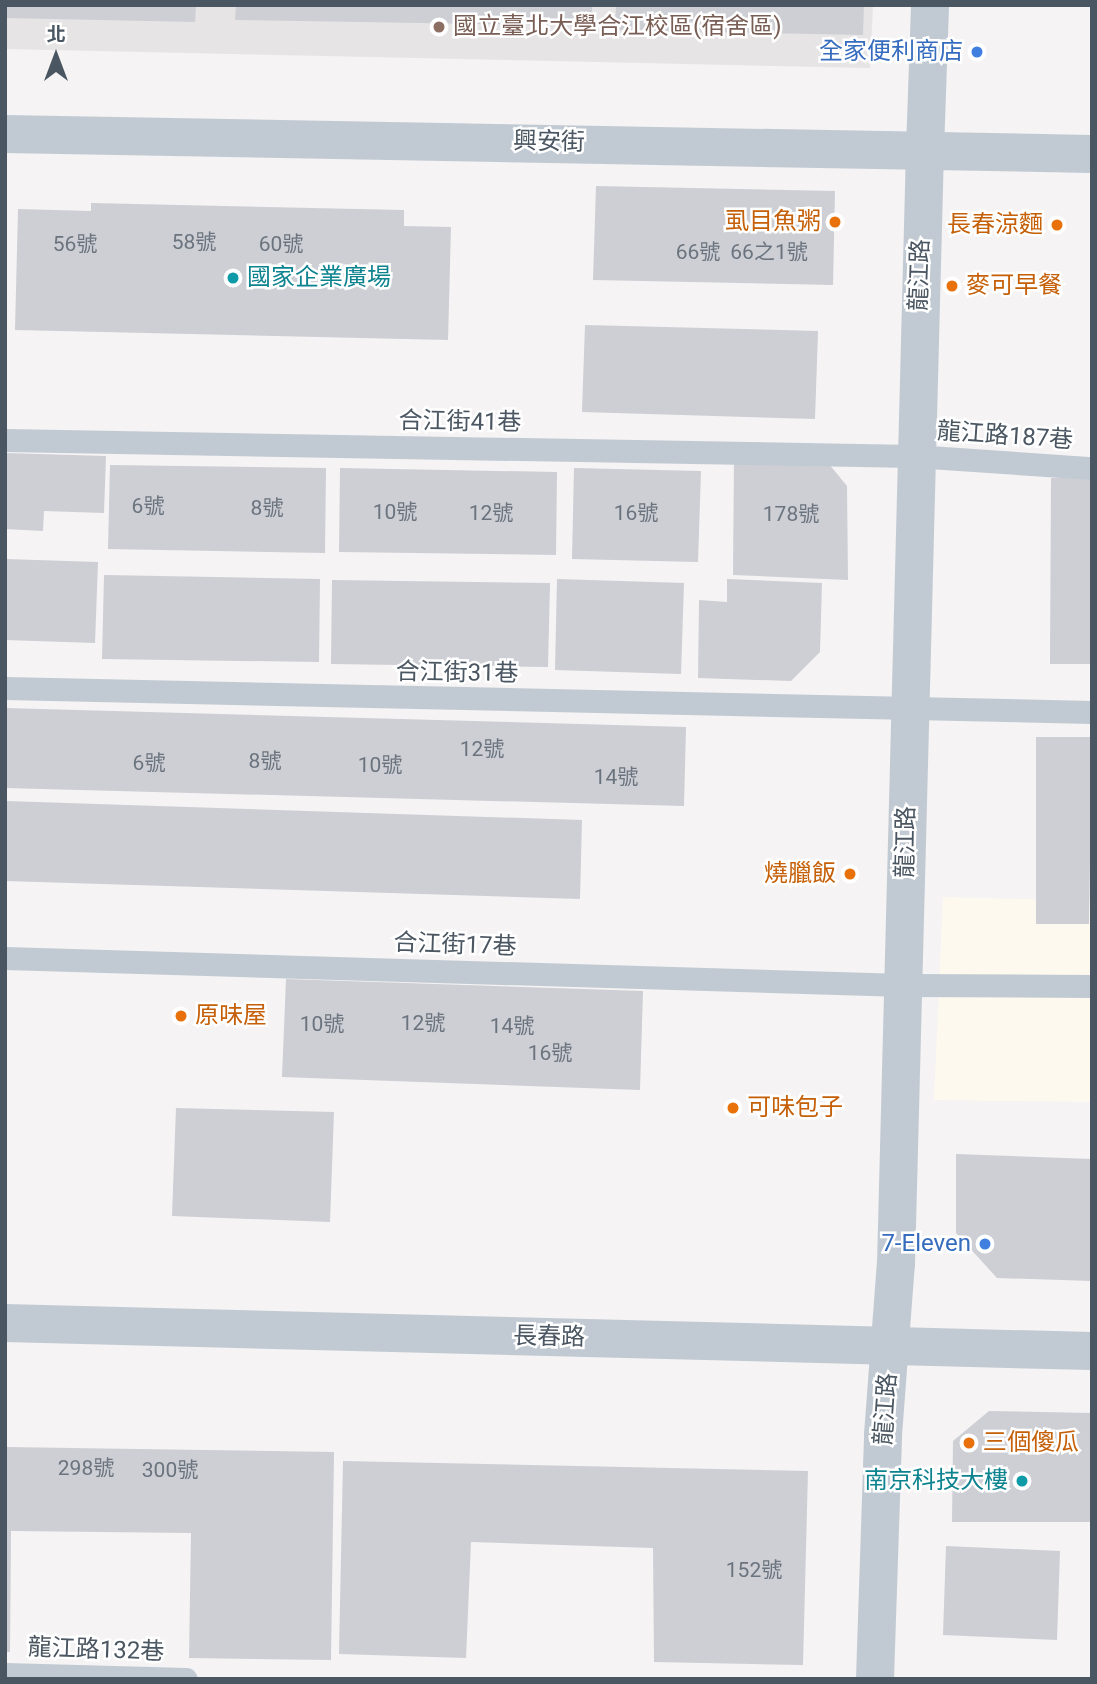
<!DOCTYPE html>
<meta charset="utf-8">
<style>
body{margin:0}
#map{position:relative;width:1097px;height:1684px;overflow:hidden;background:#f5f3f3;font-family:Roboto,"Noto Sans TC",sans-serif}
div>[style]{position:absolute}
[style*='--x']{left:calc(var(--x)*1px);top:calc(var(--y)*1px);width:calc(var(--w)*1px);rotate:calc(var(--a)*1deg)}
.commercial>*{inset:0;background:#fdf9ef}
.education>*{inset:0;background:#e6e4e5}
.building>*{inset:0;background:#cdcfd5}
.service>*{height:23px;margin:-11.5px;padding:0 11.5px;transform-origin:11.5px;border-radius:11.5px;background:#c1cad2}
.minor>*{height:38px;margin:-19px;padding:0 19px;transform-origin:19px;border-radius:19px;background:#c1cad2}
.tertiary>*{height:38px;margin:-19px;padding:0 19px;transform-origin:19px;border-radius:19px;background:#c1cad2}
.dots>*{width:19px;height:19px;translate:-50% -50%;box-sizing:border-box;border:4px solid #fff;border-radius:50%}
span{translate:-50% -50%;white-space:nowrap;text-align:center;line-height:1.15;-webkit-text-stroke:5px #fff;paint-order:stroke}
.number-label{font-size:21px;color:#6b747e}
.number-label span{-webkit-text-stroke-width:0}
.education-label{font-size:24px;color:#785e54}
.left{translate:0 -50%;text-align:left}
.shop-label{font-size:24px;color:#366cbe}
.right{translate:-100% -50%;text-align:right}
.street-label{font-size:24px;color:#4a5661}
.food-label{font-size:24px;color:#c56008}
.culture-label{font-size:24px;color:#0d838f}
.frame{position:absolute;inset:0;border:7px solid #4a5661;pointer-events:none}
.north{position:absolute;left:21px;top:21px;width:70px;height:70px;-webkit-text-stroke:5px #fff;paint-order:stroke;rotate:0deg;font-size:19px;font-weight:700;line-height:28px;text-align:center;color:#4a5661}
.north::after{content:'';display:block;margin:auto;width:24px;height:32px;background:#4a5661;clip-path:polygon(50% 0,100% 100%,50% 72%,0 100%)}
</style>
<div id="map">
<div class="commercial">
<i style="clip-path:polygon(943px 897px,1092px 901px,1092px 1102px,934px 1100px)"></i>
</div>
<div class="education">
<i style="clip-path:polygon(5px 5px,873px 5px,870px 68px,5px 49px)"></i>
</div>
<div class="building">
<i style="clip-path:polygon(5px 5px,196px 5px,195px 22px,5px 18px)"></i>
<i style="clip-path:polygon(236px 5px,592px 5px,592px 26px,235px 20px)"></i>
<i style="clip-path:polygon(616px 5px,864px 5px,863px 35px,615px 30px)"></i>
<i style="clip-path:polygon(596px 186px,835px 191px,833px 285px,593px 280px)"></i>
<i style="clip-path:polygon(91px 203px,404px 210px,404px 226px,451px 227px,448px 340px,15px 330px,18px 209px,91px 211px)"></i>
<i style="clip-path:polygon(585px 325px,818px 331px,815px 419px,582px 412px)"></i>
<i style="clip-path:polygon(5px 453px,106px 456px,104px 513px,44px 511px,43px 531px,5px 529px)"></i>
<i style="clip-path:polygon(734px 457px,824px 458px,847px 486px,848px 580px,733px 575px)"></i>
<i style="clip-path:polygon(110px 465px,326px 468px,325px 553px,108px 549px)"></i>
<i style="clip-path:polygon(340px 468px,557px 472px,556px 555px,339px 552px)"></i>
<i style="clip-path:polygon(574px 468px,701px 471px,698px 562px,572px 559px)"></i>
<i style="clip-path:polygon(1051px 478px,1092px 478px,1092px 664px,1050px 664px)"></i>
<i style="clip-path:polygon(5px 559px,98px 562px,95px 643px,5px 640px)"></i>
<i style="clip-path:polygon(104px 575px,320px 579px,319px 662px,102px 659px)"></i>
<i style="clip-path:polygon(557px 579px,684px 583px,681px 674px,555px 670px)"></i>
<i style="clip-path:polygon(727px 579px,822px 583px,820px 652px,791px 681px,698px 678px,699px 600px,727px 602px)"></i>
<i style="clip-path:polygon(332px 580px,550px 583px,548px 667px,331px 664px)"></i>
<i style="clip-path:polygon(5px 708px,686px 727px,684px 806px,5px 788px)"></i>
<i style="clip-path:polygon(1036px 737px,1092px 737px,1089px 924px,1036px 924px)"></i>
<i style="clip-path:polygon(6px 801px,582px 820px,580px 899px,5px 881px)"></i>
<i style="clip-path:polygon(286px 979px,643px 991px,640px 1090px,282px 1077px)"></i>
<i style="clip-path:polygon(176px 1108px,334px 1112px,330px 1222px,172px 1216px)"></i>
<i style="clip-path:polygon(956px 1154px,1092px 1159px,1092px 1281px,997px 1278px,956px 1233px)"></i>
<i style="clip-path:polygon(989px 1411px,1092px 1413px,1092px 1522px,952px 1522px,953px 1441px)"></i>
<i style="clip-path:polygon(5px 1447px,334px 1452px,331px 1660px,189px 1658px,191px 1533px,11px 1531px,10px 1652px,5px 1652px)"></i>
<i style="clip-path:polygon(343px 1461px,808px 1471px,803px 1665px,654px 1662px,653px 1548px,471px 1542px,466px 1658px,339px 1654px)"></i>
<i style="clip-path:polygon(946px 1546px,1060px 1551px,1057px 1640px,943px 1635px)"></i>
</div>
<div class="service">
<i style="--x:5;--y:440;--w:909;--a:1.01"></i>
<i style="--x:914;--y:456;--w:178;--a:3.9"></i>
<i style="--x:5;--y:688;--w:1087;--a:1.26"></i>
<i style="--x:5;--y:958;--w:899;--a:1.72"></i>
<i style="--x:904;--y:985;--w:188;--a:0.3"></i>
<i style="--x:5;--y:1674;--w:181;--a:1.6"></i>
</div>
<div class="minor">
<i style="--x:925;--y:150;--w:145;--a:-88"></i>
</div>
<div class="tertiary">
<i style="--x:5;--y:134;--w:1087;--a:1.05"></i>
<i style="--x:5;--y:1323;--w:1087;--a:1.48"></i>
<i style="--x:875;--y:1679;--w:244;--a:-88.1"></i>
<i style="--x:883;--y:1435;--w:171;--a:-85.7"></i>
<i style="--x:896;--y:1264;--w:1114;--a:-88.51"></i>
</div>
<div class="dots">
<i style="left:439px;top:27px;background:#8d6e63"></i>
<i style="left:977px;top:52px;background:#3f7fe0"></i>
<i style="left:835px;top:222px;background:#e8710a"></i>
<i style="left:1057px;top:225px;background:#e8710a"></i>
<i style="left:233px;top:278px;background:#0f9aa8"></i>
<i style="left:952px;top:286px;background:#e8710a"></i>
<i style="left:850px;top:874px;background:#e8710a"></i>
<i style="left:181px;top:1016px;background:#e8710a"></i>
<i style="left:733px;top:1108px;background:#e8710a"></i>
<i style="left:985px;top:1244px;background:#3f7fe0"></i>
<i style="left:969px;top:1443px;background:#e8710a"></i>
<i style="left:1022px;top:1481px;background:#0f9aa8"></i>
</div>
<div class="number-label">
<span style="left:194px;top:242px">58號</span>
<span style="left:75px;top:244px">56號</span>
<span style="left:281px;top:244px">60號</span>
<span style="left:698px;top:252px">66號</span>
<span style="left:769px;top:252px">66之1號</span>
<span style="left:148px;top:506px">6號</span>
<span style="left:267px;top:508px">8號</span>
<span style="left:395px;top:512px">10號</span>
<span style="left:491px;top:513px">12號</span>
<span style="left:636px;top:513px">16號</span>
<span style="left:791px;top:514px">178號</span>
<span style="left:482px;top:749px">12號</span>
<span style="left:265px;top:761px">8號</span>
<span style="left:149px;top:763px">6號</span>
<span style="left:380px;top:765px">10號</span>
<span style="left:616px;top:777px">14號</span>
<span style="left:423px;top:1023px">12號</span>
<span style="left:322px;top:1024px">10號</span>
<span style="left:512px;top:1026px">14號</span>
<span style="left:550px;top:1053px">16號</span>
<span style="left:86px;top:1468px">298號</span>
<span style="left:170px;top:1470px">300號</span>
<span style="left:754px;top:1570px">152號</span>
</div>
<div class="education-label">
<span class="left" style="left:453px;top:27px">國立臺北大學合江校區(宿舍區)</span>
</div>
<div class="shop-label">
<span class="right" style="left:963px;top:52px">全家便利商店</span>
<span class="right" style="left:971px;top:1244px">7-Eleven</span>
</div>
<div class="street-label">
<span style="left:549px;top:142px;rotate:1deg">興安街</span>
<span style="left:920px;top:275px;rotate:-88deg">龍江路</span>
<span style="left:460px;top:422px;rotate:1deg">合江街41巷</span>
<span style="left:1005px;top:436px;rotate:4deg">龍江路187巷</span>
<span style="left:457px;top:673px;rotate:1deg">合江街31巷</span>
<span style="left:906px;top:842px;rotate:-89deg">龍江路</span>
<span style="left:455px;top:945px;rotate:2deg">合江街17巷</span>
<span style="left:549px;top:1337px;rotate:1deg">長春路</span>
<span style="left:886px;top:1409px;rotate:-86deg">龍江路</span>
<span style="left:96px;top:1650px;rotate:2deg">龍江路132巷</span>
</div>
<div class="food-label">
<span class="right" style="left:821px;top:222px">虱目魚粥</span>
<span class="right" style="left:1043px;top:225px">長春涼麵</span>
<span class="left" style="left:966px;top:286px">麥可早餐</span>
<span class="right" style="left:836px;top:874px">燒臘飯</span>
<span class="left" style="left:195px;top:1016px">原味屋</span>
<span class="left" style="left:747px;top:1108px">可味包子</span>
<span class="left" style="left:983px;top:1443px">三個傻瓜</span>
</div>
<div class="culture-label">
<span class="left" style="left:247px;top:278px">國家企業廣場</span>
<span class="right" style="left:1008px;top:1481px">南京科技大樓</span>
</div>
<div class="frame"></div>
<div class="north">北</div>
</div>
